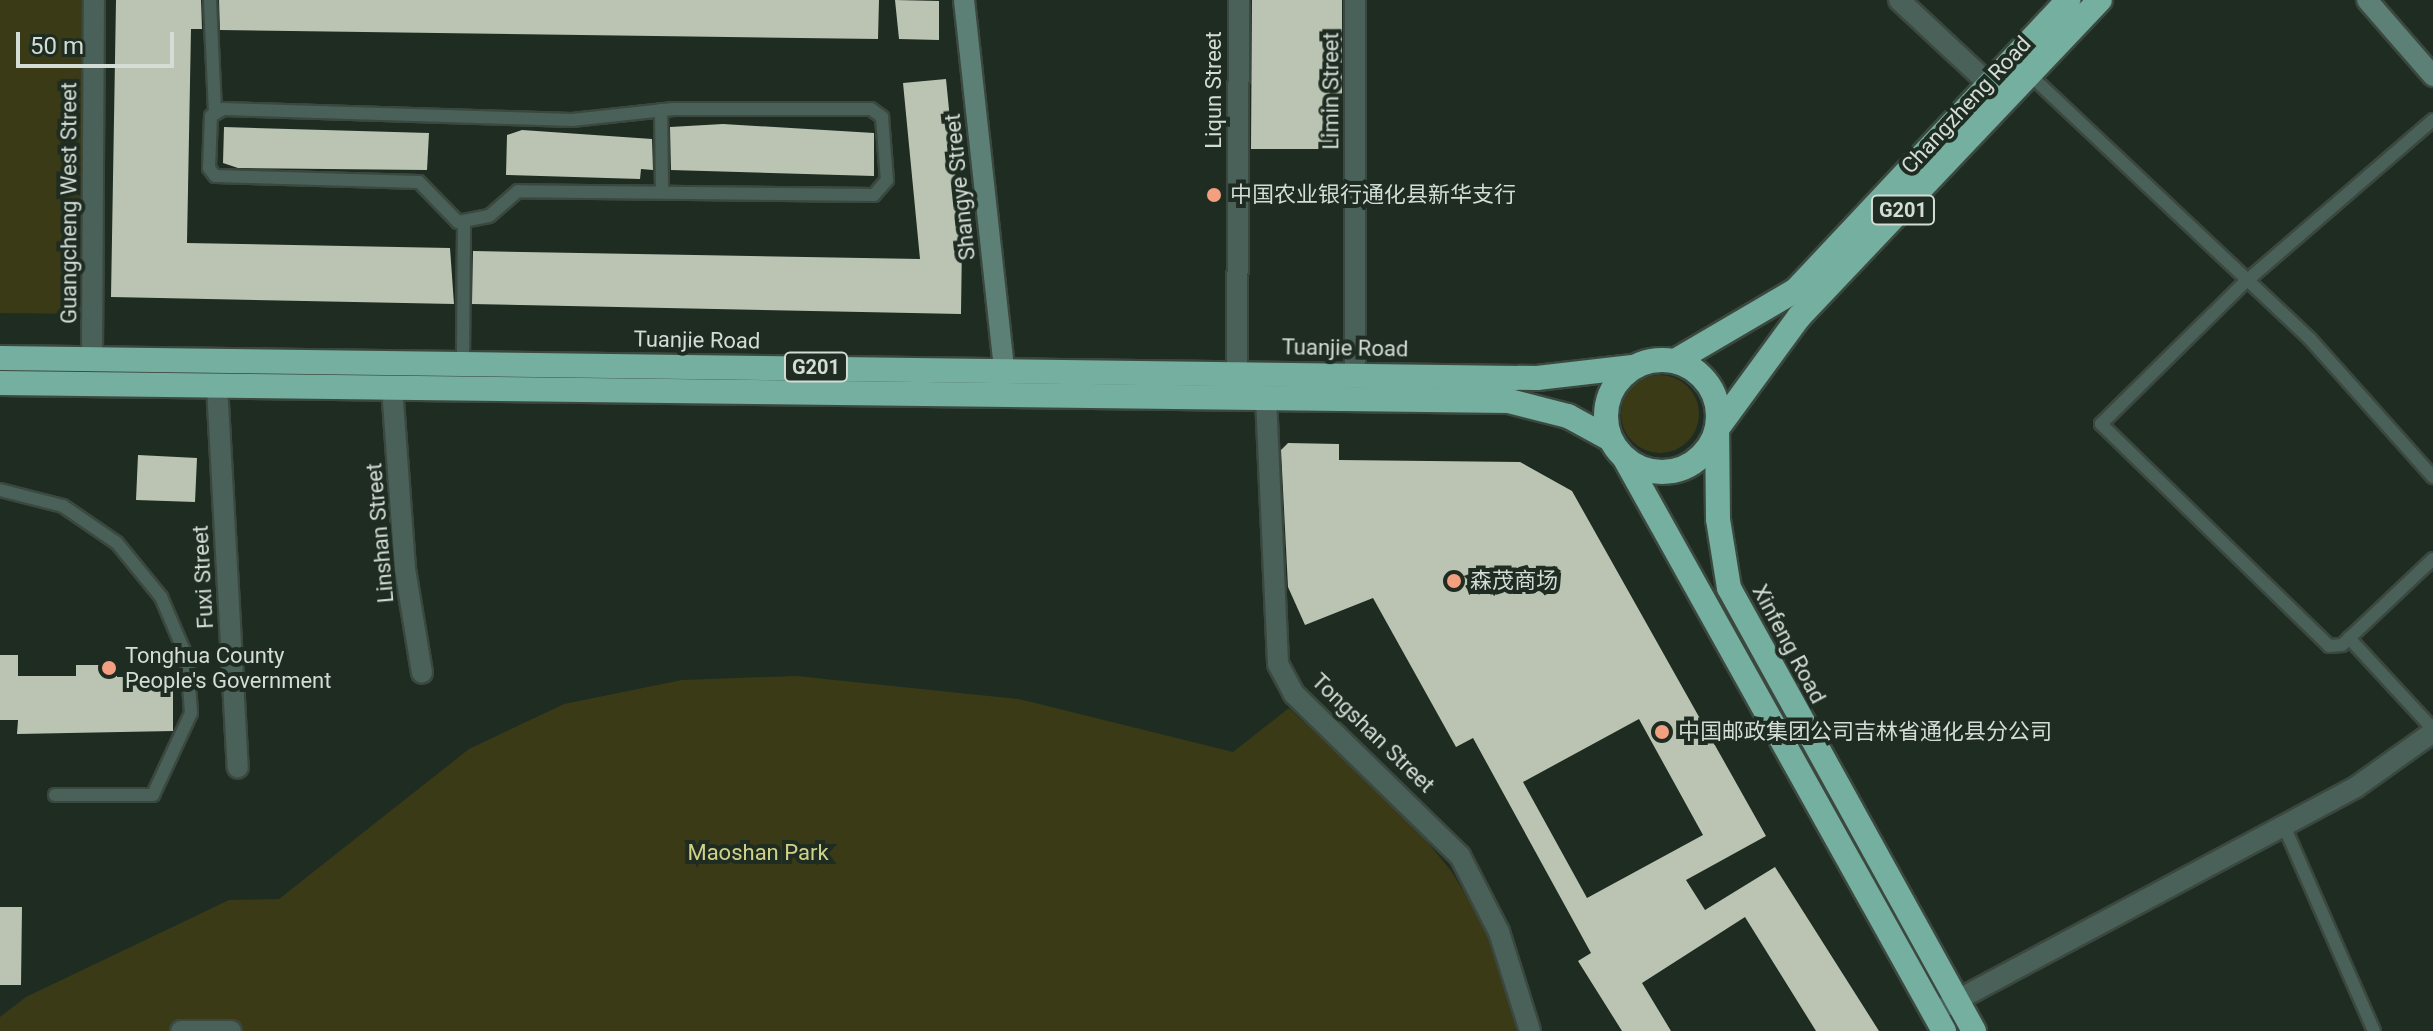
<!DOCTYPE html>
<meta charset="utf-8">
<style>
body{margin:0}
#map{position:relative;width:2433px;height:1031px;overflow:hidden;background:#1e2c22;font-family:Roboto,"Noto Sans SC",sans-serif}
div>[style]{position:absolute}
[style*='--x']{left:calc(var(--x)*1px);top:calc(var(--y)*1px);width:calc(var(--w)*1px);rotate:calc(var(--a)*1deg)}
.green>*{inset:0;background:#3a3a17}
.round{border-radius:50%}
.building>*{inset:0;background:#bbc4b3}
.roads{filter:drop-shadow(2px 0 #3b483f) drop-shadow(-2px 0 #3b483f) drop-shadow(0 2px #3b483f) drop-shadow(0 -2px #3b483f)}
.lane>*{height:12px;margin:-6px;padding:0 6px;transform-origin:6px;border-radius:6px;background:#4a615a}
.street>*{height:20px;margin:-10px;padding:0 10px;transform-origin:10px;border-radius:10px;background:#4a615a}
.secondary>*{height:20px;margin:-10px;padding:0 10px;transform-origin:10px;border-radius:10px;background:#5c8076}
.highway>*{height:24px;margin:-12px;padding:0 12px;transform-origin:12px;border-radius:12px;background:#75af9f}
.highway>.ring{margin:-12px;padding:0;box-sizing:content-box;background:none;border:24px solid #75af9f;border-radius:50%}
.dots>*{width:22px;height:22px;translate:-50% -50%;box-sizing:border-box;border:4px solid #1e2c22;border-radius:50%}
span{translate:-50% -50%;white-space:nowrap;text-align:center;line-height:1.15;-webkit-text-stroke:8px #1e2c22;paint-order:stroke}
.shield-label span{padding:2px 6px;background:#1e2c22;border:2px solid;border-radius:6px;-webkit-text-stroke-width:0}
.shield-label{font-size:20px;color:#d3dcd5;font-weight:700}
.street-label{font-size:22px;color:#d3dcd5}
.poi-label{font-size:22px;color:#d3dcd5}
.left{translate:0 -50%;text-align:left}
.park-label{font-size:22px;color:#d0d187}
.scale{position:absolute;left:16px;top:32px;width:158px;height:36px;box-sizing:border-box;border:4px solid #d3dcd5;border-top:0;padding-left:10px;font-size:24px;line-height:28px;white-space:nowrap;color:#d3dcd5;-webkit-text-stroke:6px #1e2c22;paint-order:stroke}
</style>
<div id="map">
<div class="green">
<i style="clip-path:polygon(0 0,82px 0,80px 314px,0 313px)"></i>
<i class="round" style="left:1621px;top:375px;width:78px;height:78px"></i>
<i style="clip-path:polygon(796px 676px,1019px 699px,1233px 752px,1289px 708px,1411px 822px,1452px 872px,1491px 936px,1517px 1031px,0 1031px,0 1017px,26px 997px,229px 900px,279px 899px,469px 749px,564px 704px,682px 680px)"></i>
</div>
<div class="building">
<i style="clip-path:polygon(116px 0,201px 0,202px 29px,191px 29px,187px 243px,450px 248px,454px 304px,111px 297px)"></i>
<i style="clip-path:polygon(219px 0,879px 0,878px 39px,220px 30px)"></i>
<i style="clip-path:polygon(895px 0,939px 1px,939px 40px,899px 39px)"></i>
<i style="clip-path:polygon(1252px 0,1342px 0,1342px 149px,1251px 149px)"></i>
<i style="clip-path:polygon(946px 79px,962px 242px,961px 314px,472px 304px,473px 251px,920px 259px,903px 83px)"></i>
<i style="clip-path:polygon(723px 124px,874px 133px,874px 176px,671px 170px,670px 127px)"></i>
<i style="clip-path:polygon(224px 127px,429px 133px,427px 170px,238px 168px,223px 163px)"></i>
<i style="clip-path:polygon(522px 130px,652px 139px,653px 170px,641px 169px,640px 179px,506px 175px,507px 135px)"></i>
<i style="clip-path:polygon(evenodd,1288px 443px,1339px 444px,1339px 460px,1520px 462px,1572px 491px,1766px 836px,1686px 880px,1705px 910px,1775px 867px,1879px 1031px,1816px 1031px,1745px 917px,1642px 983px,1671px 1031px,1622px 1031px,1578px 961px,1591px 953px,1473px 738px,1456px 747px,1373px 598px,1305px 625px,1288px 587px,1281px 450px,1288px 443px,1639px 719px,1703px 835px,1587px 898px,1523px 782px,1639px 719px)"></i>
<i style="clip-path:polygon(138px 455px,197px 458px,195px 502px,136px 500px)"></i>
<i style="clip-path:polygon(0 655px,18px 655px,18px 676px,76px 676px,76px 665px,117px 665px,117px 677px,173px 677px,173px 731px,17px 734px,18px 720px,0 720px)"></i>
<i style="clip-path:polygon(0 907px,22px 907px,21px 985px,0 985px)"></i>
</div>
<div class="roads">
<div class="lane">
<i style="--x:210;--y:1;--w:111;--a:87.4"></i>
<i style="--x:2030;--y:75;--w:385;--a:43.3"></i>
<i style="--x:2310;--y:339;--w:185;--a:48.3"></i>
<i style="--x:223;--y:109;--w:349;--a:1.8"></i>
<i style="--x:572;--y:120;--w:102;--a:-6.2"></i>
<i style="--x:673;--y:109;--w:198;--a:0"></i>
<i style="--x:871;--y:109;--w:14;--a:36"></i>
<i style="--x:882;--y:117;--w:63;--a:85.5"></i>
<i style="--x:887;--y:180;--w:20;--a:131"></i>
<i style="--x:874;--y:195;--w:356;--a:-179.4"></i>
<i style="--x:518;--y:191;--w:38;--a:139"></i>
<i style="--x:489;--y:216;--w:32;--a:169"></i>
<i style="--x:458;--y:222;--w:56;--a:-134.3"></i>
<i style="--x:419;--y:182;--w:204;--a:-178.3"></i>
<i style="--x:215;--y:176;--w:10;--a:-127"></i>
<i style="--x:209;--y:168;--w:52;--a:-87.8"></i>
<i style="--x:211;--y:116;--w:14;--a:-30"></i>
<i style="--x:661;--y:110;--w:82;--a:89.3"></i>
<i style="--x:2433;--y:120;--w:250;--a:139.2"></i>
<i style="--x:2244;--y:283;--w:201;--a:135.4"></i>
<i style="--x:2101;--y:424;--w:318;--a:44.2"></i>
<i style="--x:2329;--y:646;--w:13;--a:-4"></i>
<i style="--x:2342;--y:645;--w:125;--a:-43.4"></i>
<i style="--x:463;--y:363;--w:141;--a:-89.6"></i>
<i style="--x:0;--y:490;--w:65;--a:14.3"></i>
<i style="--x:63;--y:506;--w:65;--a:34.4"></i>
<i style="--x:117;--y:543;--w:70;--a:50.8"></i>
<i style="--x:161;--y:597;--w:66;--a:66.9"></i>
<i style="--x:187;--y:658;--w:55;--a:85.8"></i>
<i style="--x:191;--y:713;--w:90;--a:114.9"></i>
<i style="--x:153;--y:795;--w:98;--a:180"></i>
<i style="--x:2349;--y:638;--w:124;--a:47.3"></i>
<i style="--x:2284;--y:826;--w:224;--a:66.3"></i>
</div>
<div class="street">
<i style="--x:1899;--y:0;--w:123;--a:43"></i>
<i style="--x:92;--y:359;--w:359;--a:-89.7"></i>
<i style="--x:1237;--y:372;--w:372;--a:-89.7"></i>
<i style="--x:1355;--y:374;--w:374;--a:-90"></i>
<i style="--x:217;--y:385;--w:383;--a:86.9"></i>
<i style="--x:392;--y:387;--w:182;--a:85.9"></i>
<i style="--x:405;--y:569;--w:105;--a:80.7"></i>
<i style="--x:1266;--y:398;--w:266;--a:87.4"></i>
<i style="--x:1278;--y:664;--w:34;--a:62"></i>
<i style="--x:1294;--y:694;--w:232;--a:44.3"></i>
<i style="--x:1460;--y:856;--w:85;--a:62.8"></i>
<i style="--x:1499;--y:932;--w:104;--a:72.6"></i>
<i style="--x:1933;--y:1013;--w:480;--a:-28.1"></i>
<i style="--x:2356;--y:787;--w:95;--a:-35.5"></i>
<i style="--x:181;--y:1031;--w:50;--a:0"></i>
</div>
<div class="secondary">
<i style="--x:964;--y:0;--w:372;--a:83.8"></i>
<i style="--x:2367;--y:0;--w:101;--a:49"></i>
</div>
<div class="highway">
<i style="--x:0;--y:358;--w:1537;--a:0.75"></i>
<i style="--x:1537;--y:378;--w:96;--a:-6.6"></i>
<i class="ring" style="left:1606px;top:360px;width:88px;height:88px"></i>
<i style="--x:1675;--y:361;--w:140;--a:-30.4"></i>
<i style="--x:1796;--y:290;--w:398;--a:-46.8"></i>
<i style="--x:0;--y:383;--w:1509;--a:0.68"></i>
<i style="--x:1509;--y:401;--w:61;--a:14.3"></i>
<i style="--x:1568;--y:416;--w:48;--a:28.7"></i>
<i style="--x:1625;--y:459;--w:655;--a:60.85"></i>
<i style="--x:1974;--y:1031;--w:506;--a:-118.94"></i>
<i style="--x:1729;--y:588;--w:70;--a:-99.1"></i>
<i style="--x:1718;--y:519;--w:90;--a:-90.6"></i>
<i style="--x:1717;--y:429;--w:139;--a:-53.8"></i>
<i style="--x:1799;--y:317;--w:437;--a:-46.5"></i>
</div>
</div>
<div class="dots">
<i style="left:1214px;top:195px;background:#f2a07f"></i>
<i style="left:1454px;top:581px;background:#f2a07f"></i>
<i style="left:109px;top:668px;background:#f2a07f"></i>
<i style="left:1662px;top:732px;background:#f2a07f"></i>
</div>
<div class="shield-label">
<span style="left:1903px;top:210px">G201</span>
<span style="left:816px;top:367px">G201</span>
</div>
<div class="street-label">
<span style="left:1214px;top:90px;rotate:-90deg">Liqun Street</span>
<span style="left:1331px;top:91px;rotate:-90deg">Limin Street</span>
<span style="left:1966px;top:105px;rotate:-47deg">Changzheng Road</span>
<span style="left:960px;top:187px;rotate:-96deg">Shangye Street</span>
<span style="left:69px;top:203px;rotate:-90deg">Guangcheng West Street</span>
<span style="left:697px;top:340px;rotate:1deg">Tuanjie Road</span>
<span style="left:1345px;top:348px;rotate:1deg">Tuanjie Road</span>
<span style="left:380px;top:533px;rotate:-95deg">Linshan Street</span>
<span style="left:203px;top:577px;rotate:-93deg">Fuxi Street</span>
<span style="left:1789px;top:644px;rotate:62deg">Xinfeng Road</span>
<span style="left:1373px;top:733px;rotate:44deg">Tongshan Street</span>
</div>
<div class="poi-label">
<span class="left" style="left:1230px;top:195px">中国农业银行通化县新华支行</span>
<span class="left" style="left:1470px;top:581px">森茂商场</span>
<span class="left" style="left:125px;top:668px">Tonghua County<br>People's Government</span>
<span class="left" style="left:1678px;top:732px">中国邮政集团公司吉林省通化县分公司</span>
</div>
<div class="park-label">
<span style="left:758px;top:853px">Maoshan Park</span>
</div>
<div class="scale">50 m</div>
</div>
